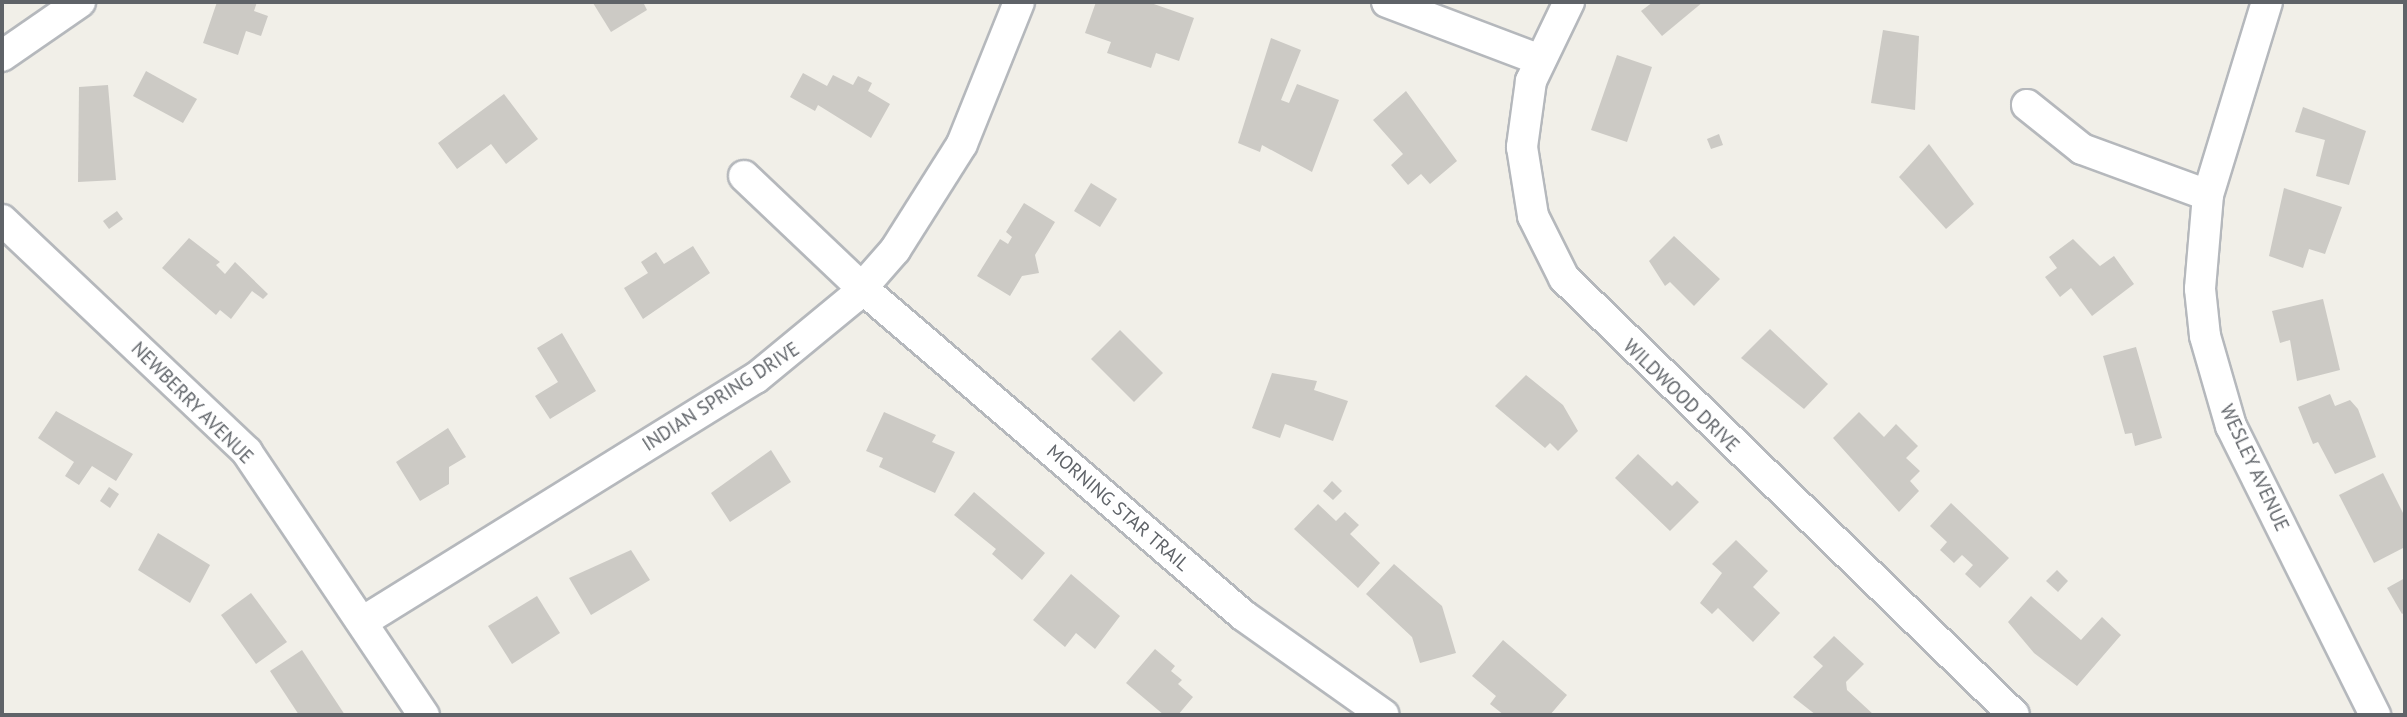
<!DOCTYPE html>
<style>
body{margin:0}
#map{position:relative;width:2407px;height:717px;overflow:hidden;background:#f1efe8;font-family:"PT Sans",sans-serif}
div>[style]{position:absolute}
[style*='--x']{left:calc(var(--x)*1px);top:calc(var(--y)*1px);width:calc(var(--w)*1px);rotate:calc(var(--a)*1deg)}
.building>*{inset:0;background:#cccac5}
.roads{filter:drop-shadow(2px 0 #b5b8bc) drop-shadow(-2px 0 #b5b8bc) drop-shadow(0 2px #b5b8bc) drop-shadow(0 -2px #b5b8bc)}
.minor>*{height:30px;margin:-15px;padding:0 15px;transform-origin:15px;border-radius:15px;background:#fff}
span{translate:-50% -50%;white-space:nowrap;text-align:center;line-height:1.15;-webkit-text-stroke:7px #fff;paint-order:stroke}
.street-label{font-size:19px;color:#5f6368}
.frame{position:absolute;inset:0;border:4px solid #5f6368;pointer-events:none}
</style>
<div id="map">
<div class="building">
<i style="clip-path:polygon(217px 2px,257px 2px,254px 11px,268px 16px,261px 36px,246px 31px,238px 55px,203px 43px)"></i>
<i style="clip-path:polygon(643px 2px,647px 10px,611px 32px,593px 3px)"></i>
<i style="clip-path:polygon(1096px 2px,1148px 2px,1194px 18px,1179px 61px,1156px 53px,1151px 68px,1107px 53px,1111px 42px,1085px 33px)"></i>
<i style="clip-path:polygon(1653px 2px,1703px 2px,1662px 36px,1641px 11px)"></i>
<i style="clip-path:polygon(1883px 30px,1919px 36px,1915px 110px,1871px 103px)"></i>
<i style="clip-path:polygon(1271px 38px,1301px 50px,1281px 100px,1289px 103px,1297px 84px,1339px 100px,1312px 172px,1262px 145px,1260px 152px,1238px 143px)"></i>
<i style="clip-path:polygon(1617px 55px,1652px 67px,1627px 142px,1591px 130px)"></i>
<i style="clip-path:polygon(146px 71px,197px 99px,183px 123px,133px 96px)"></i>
<i style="clip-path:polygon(803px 73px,827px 86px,833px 75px,853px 85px,858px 76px,872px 83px,868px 91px,890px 104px,871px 138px,818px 105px,815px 111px,790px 97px)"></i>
<i style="clip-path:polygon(108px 85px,116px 180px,78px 182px,79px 87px)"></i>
<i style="clip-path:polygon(1406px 91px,1457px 161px,1430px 184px,1421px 174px,1408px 185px,1391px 165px,1403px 154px,1373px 120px)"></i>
<i style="clip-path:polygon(504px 94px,538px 139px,506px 164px,491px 144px,457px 169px,438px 143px)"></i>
<i style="clip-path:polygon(2303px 107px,2366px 131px,2349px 185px,2316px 176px,2325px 140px,2295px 132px)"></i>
<i style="clip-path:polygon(1719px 134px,1723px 145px,1711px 149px,1707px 139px)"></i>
<i style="clip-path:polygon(1929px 144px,1974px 204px,1946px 229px,1899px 177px)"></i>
<i style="clip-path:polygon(1091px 183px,1117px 199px,1100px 227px,1074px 211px)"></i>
<i style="clip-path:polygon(2284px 188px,2342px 207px,2325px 254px,2309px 249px,2303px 268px,2269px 256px)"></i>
<i style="clip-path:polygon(1024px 203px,1055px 222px,1035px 255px,1039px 273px,1022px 276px,1010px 296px,977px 276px,1000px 239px,1008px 244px,1012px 237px,1006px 232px)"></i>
<i style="clip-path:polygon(117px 211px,123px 219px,109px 229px,103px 221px)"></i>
<i style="clip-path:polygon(1674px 236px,1720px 279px,1694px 306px,1670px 282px,1665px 286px,1649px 261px)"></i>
<i style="clip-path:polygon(189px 238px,220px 262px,216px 265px,225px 274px,235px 262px,268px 294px,263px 299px,252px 291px,231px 319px,220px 310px,216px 315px,162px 268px)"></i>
<i style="clip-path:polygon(2073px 239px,2100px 266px,2114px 256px,2134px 284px,2092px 316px,2071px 288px,2060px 297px,2045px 277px,2057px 268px,2049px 257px)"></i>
<i style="clip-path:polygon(693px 246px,710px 273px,643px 319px,624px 288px,648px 273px,641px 262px,656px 252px,664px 264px)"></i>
<i style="clip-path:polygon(2323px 299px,2340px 370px,2297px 381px,2290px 340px,2280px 343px,2272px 311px)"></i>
<i style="clip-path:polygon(1770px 329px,1828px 384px,1804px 409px,1741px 358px)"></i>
<i style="clip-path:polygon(1120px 330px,1163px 373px,1134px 402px,1091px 359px)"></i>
<i style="clip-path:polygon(562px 333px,596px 391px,550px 419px,535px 396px,558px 382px,537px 348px)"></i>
<i style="clip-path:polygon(2136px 347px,2162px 438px,2135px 446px,2132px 433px,2125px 434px,2103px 356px)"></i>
<i style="clip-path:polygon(1272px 373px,1317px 381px,1314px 390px,1348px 401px,1333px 441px,1285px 424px,1280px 438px,1252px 428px)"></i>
<i style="clip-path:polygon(1526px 375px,1563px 405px,1578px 431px,1558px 451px,1550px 443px,1545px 448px,1495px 406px)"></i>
<i style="clip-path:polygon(2330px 394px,2335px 406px,2350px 400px,2358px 409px,2376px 457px,2335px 474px,2318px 442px,2313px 444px,2298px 407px)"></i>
<i style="clip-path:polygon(56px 411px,133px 454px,116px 481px,92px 466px,79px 485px,65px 476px,74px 462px,38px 438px)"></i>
<i style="clip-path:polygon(884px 412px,936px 435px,932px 442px,955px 452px,935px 493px,879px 467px,883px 458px,866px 451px)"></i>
<i style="clip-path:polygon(1859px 412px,1884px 437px,1896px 424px,1918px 446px,1906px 458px,1920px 471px,1910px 481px,1919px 491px,1899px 512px,1833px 438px)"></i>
<i style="clip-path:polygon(448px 428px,466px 457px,449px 467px,449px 484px,420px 501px,396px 462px)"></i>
<i style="clip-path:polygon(771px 450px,791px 482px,730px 522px,711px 493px)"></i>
<i style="clip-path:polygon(1638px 454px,1672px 486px,1677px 481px,1699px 502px,1670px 531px,1615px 478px)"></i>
<i style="clip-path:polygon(2383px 473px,2405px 517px,2405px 547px,2374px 563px,2339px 495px)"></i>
<i style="clip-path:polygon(1332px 481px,1342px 491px,1333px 500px,1323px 491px)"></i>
<i style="clip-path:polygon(109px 487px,119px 494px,110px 508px,100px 501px)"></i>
<i style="clip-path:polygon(974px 492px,1045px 553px,1022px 580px,992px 554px,996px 549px,954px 515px)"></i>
<i style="clip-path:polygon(1951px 503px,2009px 558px,1980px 588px,1965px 574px,1973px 565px,1962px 555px,1954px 563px,1940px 550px,1947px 542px,1930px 526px)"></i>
<i style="clip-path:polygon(1318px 504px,1336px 521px,1345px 512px,1359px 525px,1350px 534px,1380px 563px,1358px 588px,1294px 529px)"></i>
<i style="clip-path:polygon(158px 533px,210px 565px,190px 603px,138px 570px)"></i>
<i style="clip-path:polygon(1736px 540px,1768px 571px,1753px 587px,1780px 613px,1753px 642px,1718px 608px,1712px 614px,1700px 603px,1722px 573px,1712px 564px)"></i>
<i style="clip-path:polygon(631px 550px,650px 580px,591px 615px,569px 578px)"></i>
<i style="clip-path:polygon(1394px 564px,1442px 606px,1456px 653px,1420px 663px,1412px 637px,1366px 594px)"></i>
<i style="clip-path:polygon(2057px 570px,2068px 581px,2058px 592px,2046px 581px)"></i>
<i style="clip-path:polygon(1071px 574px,1120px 616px,1095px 649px,1076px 633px,1065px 647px,1033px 620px)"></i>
<i style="clip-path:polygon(2405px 578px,2405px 612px,2402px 614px,2387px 588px)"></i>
<i style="clip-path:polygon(251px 593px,287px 642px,256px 664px,221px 615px)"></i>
<i style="clip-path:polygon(537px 596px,560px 633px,512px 664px,488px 626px)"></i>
<i style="clip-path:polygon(2031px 596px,2081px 640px,2102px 617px,2121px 635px,2077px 686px,2034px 653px,2008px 622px)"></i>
<i style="clip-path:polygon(1834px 636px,1864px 664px,1846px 682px,1847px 690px,1874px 715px,1816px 715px,1793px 697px,1823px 666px,1813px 657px)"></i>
<i style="clip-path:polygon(1503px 640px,1567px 695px,1550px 715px,1504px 715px,1490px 704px,1496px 696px,1472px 676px)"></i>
<i style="clip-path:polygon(1155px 649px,1175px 666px,1171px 671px,1182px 680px,1178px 684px,1193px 697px,1178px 715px,1164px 715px,1126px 683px)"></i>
<i style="clip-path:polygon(302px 650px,345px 715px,299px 715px,270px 671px)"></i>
</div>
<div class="roads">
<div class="minor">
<i style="--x:1387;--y:2;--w:161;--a:20.7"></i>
<i style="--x:1569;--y:2;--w:88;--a:115.7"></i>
<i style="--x:1531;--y:81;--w:67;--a:97.8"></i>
<i style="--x:1522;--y:147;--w:70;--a:80.9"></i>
<i style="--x:1533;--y:216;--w:69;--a:63.4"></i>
<i style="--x:1564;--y:278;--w:627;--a:44.16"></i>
<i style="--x:2267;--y:2;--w:202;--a:107"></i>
<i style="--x:2208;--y:195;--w:94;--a:94.9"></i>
<i style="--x:2200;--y:289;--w:47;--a:83.9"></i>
<i style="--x:2205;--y:336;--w:94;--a:73.9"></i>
<i style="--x:2231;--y:426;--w:323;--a:63.5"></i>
<i style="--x:2;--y:56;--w:95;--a:-34.7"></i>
<i style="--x:2027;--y:105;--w:70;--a:38.7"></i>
<i style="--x:2082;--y:149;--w:134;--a:20.1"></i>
<i style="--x:744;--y:176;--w:163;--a:43.5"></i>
<i style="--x:862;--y:288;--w:503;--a:40.65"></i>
<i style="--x:1244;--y:616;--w:171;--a:35.3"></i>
<i style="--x:2;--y:220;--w:337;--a:43.4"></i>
<i style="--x:247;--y:452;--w:317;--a:56.1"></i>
<i style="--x:362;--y:622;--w:463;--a:-31.8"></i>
<i style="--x:756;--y:378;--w:126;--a:-39.5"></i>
<i style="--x:853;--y:298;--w:64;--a:-48.8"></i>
<i style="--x:895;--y:250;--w:125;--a:-57.7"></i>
<i style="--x:962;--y:144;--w:153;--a:-68.1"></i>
</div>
</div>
<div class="street-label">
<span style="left:1681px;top:396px;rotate:44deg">WILDWOOD DRIVE</span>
<span style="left:721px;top:397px;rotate:-33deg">INDIAN SPRING DRIVE</span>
<span style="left:192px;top:403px;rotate:45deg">NEWBERRY AVENUE</span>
<span style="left:2254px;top:468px;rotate:65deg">WESLEY AVENUE</span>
<span style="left:1118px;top:508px;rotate:41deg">MORNING STAR TRAIL</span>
</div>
<div class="frame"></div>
</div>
